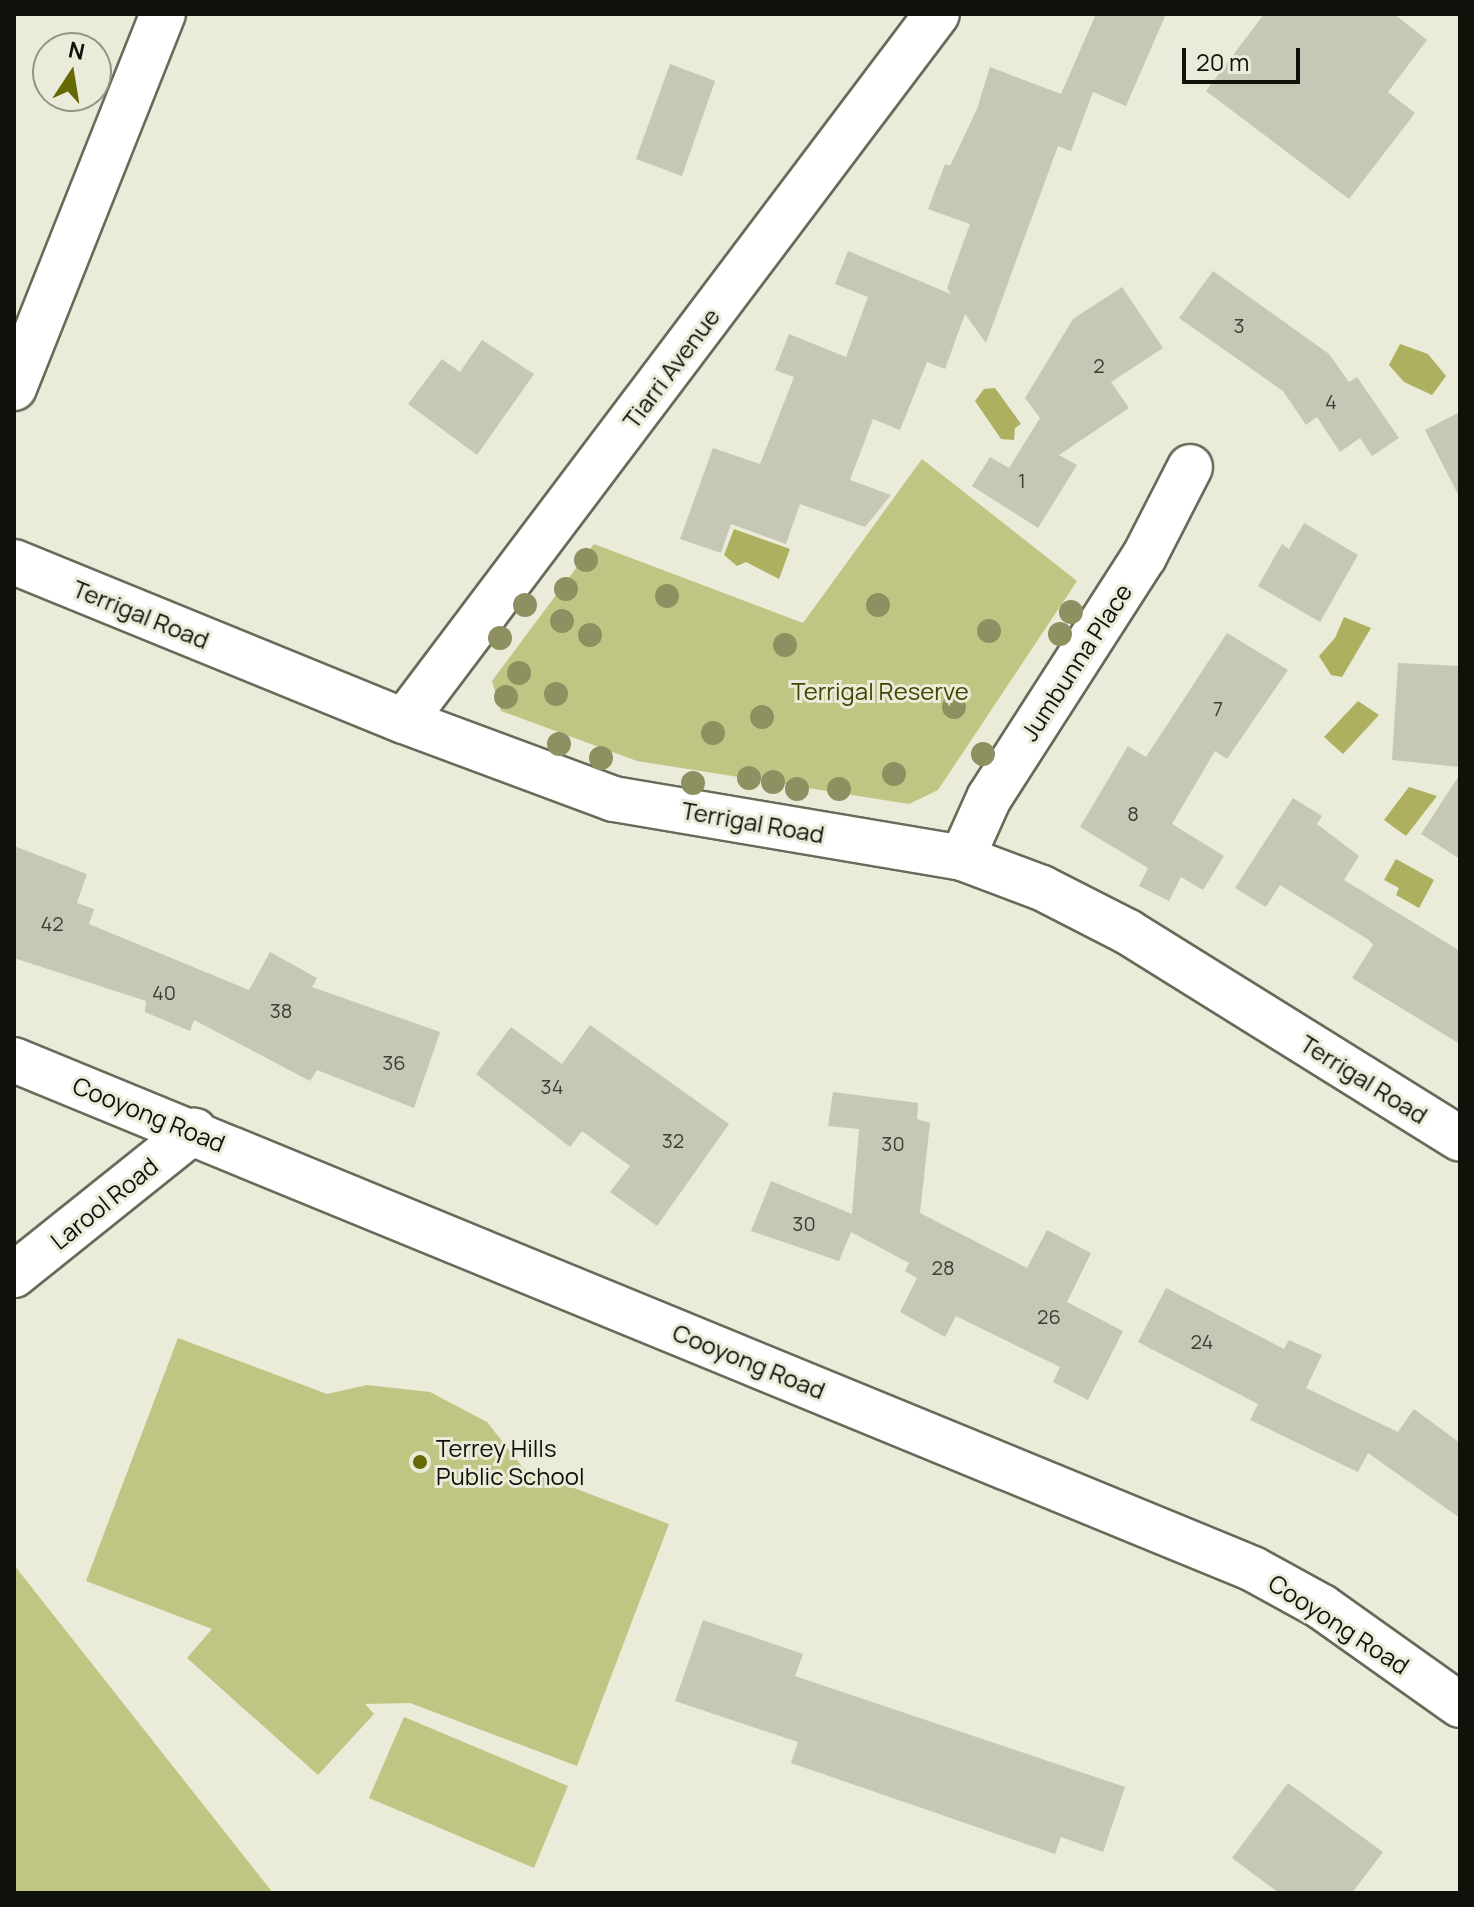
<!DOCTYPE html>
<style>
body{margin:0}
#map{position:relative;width:1474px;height:1907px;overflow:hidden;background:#eaebd8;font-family:Manrope,sans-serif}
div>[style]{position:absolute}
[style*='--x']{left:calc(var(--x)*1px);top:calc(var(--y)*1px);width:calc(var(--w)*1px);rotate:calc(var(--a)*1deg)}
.green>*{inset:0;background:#c1c584}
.water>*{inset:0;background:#adb15f}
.building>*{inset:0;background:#c6c7b5}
.roads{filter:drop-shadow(2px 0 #696a59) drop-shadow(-2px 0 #696a59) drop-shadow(0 2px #696a59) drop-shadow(0 -2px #696a59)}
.minor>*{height:44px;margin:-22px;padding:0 22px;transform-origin:22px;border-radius:22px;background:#fff}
.trees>*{width:24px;height:24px;margin:-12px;border-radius:50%;background:#8e9062}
.dots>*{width:22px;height:22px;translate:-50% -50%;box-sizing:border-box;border:4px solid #eaebd8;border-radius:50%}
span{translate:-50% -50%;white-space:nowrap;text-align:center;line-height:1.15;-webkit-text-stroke:6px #eaebd8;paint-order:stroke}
.number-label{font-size:20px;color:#3e3e35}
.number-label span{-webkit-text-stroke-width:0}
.street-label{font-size:24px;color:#10110a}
.park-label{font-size:24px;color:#434502}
.poi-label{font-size:24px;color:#10110a}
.left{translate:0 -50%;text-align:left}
.frame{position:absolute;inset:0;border:16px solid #10110a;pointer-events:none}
.north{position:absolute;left:32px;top:32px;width:80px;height:80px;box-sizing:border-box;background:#eaebd8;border:2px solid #939486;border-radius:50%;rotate:12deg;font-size:22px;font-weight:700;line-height:32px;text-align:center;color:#10110a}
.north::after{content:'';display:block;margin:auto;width:28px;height:36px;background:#676907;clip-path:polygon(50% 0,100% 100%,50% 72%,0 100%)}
.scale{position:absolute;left:1182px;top:48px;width:118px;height:36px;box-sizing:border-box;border:4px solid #10110a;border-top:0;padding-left:10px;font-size:24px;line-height:28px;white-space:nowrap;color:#10110a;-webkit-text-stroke:6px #eaebd8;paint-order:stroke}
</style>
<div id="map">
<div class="green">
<i style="clip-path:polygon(922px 459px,1077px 581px,938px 790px,909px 804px,637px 761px,501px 711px,492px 681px,594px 544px,803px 623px)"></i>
<i style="clip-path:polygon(178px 1338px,327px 1394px,367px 1385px,430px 1392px,487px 1422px,524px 1469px,669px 1524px,577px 1766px,410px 1703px,365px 1704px,374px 1714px,318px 1775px,187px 1658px,212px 1629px,86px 1581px)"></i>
<i style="clip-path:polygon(14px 1565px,273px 1893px,14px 1893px)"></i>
<i style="clip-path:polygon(404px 1717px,568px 1786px,534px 1868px,369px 1798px)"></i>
</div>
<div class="water">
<i style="clip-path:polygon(1400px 344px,1428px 354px,1446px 376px,1432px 395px,1404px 382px,1389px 365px)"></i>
<i style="clip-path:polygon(995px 388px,1021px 424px,1015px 428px,1014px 440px,1001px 439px,975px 401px,984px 389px)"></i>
<i style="clip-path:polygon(734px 529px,790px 549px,779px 579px,746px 562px,737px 566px,724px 555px)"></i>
<i style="clip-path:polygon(1344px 617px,1371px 628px,1342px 677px,1331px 675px,1319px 656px,1335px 638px)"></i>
<i style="clip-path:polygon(1358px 701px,1379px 715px,1343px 754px,1324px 737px)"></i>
<i style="clip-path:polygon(1409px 787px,1437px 796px,1406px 836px,1384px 820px)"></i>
<i style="clip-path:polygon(1396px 859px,1434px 880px,1419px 908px,1396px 895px,1399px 888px,1384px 880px)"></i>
</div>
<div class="building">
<i style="clip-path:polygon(1096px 14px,1166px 14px,1126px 106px,1093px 92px,1071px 151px,1058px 146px,986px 343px,965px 314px,945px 369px,927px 362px,900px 430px,873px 419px,850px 480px,891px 495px,865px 527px,800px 504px,786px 544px,731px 524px,721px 553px,680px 539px,713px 448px,760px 464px,794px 377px,775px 370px,789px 334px,846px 357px,868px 297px,835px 284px,848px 251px,951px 294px,947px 288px,970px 224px,928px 209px,945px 164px,950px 166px,977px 109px,990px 67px,1061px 94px)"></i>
<i style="clip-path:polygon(1264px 14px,1394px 14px,1427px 40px,1388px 92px,1415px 113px,1349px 199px,1206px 91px)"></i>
<i style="clip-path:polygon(670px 64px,715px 81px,682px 176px,636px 159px)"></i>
<i style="clip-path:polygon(1213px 271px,1329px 354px,1349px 382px,1357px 377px,1399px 438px,1372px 456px,1360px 438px,1340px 452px,1317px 417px,1306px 425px,1283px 391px,1179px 318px)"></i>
<i style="clip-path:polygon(1122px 287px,1163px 348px,1111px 382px,1129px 408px,1059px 455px,1077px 465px,1038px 528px,972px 486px,990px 457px,1009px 468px,1040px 418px,1025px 398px,1073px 319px)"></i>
<i style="clip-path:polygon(482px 340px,534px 374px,477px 455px,408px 404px,442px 359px,460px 372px)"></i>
<i style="clip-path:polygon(1460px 412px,1460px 498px,1425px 430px)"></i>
<i style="clip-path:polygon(1304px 523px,1358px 555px,1320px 622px,1258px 586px,1282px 544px,1289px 549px)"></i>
<i style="clip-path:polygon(1227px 633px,1288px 670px,1227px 759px,1215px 751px,1172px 824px,1224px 856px,1203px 890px,1181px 877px,1169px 901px,1139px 886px,1148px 868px,1080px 827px,1128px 746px,1146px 757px)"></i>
<i style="clip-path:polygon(1398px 663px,1460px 666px,1460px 767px,1392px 760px)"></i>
<i style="clip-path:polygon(1460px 774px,1460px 859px,1421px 834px)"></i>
<i style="clip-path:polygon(1293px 798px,1322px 816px,1317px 824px,1359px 856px,1344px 880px,1460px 951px,1460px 1044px,1352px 978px,1373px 945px,1369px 940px,1280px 885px,1266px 907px,1235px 888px)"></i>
<i style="clip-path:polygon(14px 846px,87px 874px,77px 903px,94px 909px,89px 924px,249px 990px,270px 952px,317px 978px,312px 987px,440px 1032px,414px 1108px,317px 1070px,310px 1081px,194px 1020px,190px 1031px,145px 1012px,146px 1001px,14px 958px)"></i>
<i style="clip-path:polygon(590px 1025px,729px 1124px,657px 1226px,610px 1192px,630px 1166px,582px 1131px,570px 1147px,476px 1074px,511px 1027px,562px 1064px)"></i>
<i style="clip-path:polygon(833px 1092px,918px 1103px,917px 1119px,930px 1123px,920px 1213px,1027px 1268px,1047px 1230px,1091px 1253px,1067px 1302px,1123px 1331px,1088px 1400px,1053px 1382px,1060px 1367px,956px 1316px,945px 1337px,900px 1312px,917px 1278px,905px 1271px,909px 1263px,851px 1232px,839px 1261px,751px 1231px,771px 1181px,852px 1214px,859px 1129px,828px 1126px)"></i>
<i style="clip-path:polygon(1166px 1288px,1284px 1349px,1289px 1340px,1322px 1355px,1306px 1388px,1398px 1432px,1414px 1409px,1460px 1443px,1460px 1518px,1368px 1453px,1358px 1472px,1250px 1420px,1258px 1404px,1138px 1342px)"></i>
<i style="clip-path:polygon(703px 1620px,803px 1654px,795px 1676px,1125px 1787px,1103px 1852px,1061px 1837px,1055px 1854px,791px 1763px,798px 1742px,675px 1701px)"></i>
<i style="clip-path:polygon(1288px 1783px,1383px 1852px,1352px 1893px,1279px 1893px,1232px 1858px)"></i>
</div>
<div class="roads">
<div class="minor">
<i style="--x:14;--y:388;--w:403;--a:-68.3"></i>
<i style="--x:14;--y:562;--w:421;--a:22.2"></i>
<i style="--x:404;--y:721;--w:224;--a:20.4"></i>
<i style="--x:614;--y:799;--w:353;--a:9.6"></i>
<i style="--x:962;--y:858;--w:85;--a:20.6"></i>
<i style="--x:1042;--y:888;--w:97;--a:27.1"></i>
<i style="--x:1128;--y:932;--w:391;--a:31.9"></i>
<i style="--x:404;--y:721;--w:885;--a:-52.99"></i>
<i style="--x:962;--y:858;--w:66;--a:-65.8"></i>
<i style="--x:989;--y:798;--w:287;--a:-57.3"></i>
<i style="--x:1144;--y:557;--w:101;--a:-62.9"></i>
<i style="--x:14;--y:1060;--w:1339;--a:22.33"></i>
<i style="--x:1253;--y:1569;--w:79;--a:28.8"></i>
<i style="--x:1322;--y:1607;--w:169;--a:35.4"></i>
<i style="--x:14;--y:1275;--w:231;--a:-38.7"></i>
</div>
</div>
<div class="trees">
<i style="left:586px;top:560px"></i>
<i style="left:566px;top:589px"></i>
<i style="left:667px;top:596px"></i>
<i style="left:525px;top:605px"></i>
<i style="left:878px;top:605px"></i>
<i style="left:1071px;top:612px"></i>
<i style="left:562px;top:621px"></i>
<i style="left:989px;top:631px"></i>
<i style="left:1060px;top:634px"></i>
<i style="left:590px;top:635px"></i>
<i style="left:500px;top:638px"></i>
<i style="left:785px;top:645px"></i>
<i style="left:519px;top:673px"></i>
<i style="left:556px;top:694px"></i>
<i style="left:506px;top:697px"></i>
<i style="left:954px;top:707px"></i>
<i style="left:762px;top:717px"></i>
<i style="left:713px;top:733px"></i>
<i style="left:559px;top:744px"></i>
<i style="left:983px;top:754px"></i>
<i style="left:601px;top:758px"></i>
<i style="left:894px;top:774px"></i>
<i style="left:749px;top:778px"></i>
<i style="left:773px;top:782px"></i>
<i style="left:693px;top:783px"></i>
<i style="left:797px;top:789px"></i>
<i style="left:839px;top:789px"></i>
</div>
<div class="dots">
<i style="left:420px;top:1462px;background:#676907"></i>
</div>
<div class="number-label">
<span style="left:1239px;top:325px">3</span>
<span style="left:1099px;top:365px">2</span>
<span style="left:1331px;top:401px">4</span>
<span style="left:1022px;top:480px">1</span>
<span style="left:1218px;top:708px">7</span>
<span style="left:1133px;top:813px">8</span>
<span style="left:52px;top:923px">42</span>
<span style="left:164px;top:992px">40</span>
<span style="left:281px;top:1010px">38</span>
<span style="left:394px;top:1062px">36</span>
<span style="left:552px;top:1086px">34</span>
<span style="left:673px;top:1140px">32</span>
<span style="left:893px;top:1143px">30</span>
<span style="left:804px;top:1223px">30</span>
<span style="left:943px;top:1267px">28</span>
<span style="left:1049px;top:1316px">26</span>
<span style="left:1202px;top:1341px">24</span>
</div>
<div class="street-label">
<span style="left:671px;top:368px;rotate:-53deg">Tiarri Avenue</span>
<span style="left:141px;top:614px;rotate:22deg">Terrigal Road</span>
<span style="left:1076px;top:662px;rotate:-57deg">Jumbunna Place</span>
<span style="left:753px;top:822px;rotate:10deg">Terrigal Road</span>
<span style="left:1364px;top:1079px;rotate:32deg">Terrigal Road</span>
<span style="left:149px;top:1114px;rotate:22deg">Cooyong Road</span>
<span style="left:104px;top:1203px;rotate:-39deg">Larool Road</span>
<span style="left:749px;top:1361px;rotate:22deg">Cooyong Road</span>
<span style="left:1339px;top:1624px;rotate:33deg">Cooyong Road</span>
</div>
<div class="park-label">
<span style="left:880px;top:691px">Terrigal Reserve</span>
</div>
<div class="poi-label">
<span class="left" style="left:436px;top:1462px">Terrey Hills<br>Public School</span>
</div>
<div class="frame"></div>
<div class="north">N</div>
<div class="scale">20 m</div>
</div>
